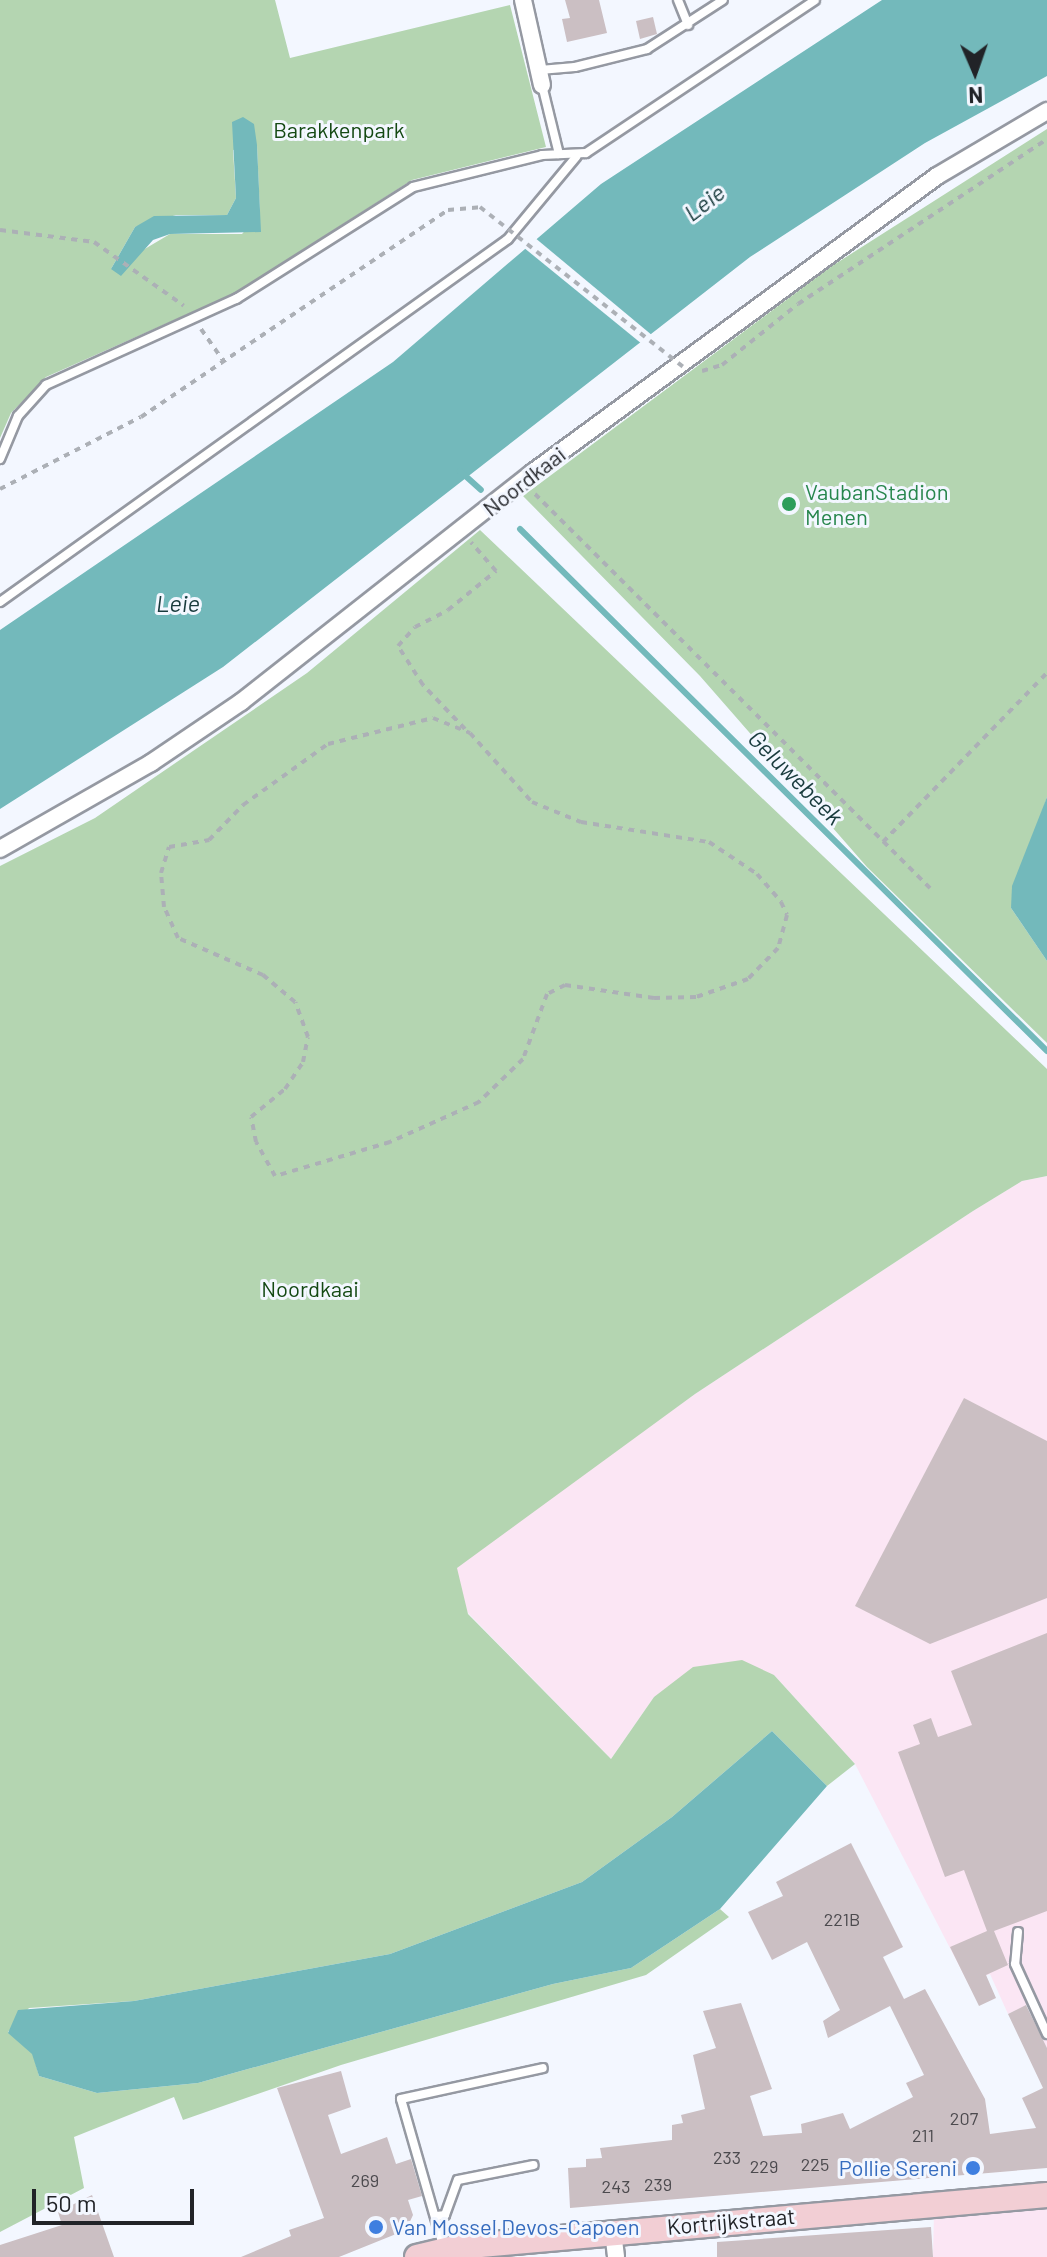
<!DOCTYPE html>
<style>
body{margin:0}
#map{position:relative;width:1047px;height:2257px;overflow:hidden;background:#f3f7ff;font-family:Barlow,sans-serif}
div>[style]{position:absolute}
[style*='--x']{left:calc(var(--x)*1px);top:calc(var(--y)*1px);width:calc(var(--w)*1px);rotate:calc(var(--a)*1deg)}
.industrial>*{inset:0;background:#fbe6f4}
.green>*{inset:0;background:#b4d5b1}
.water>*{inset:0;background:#73b9bb}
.pier>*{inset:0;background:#f3f7ff}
.stream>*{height:6px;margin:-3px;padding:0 3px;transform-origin:3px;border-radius:3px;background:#73b9bb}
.building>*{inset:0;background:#cbbfc3}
.path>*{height:4px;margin-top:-2px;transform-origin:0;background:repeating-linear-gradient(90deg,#acb0b6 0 6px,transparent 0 12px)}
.roads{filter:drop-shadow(2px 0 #9599a2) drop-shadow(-2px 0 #9599a2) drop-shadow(0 2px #9599a2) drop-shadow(0 -2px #9599a2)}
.lane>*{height:8px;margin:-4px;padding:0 4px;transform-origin:4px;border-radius:4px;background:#fff}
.street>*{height:16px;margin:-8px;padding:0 8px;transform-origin:8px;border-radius:8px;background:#fff}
.secondary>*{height:24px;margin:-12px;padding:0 12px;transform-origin:12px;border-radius:12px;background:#f2ced4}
.path-bridge>*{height:4px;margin-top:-2px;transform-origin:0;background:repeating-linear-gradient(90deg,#acb0b6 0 6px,transparent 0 12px)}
.dots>*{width:22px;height:22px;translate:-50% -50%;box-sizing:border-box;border:4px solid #f3f7ff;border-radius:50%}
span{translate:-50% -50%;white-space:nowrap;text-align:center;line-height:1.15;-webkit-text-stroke:6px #f3f7ff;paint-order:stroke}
.number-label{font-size:18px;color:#4c4a4e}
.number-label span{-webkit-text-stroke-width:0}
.park-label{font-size:22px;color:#144913}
.street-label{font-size:22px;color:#212327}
.leisure-label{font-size:22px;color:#27864d}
.left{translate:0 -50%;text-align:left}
.shop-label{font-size:22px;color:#366cbe}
.right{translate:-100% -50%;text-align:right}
.water-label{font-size:24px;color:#193b3d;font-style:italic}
.north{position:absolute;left:935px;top:32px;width:80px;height:80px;-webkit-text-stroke:6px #f3f7ff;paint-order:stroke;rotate:178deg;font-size:22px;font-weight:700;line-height:32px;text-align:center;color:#212327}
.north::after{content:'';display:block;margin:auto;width:28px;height:36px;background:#212327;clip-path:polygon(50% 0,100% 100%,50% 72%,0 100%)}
.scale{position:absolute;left:32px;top:2189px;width:162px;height:36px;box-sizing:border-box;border:4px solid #212327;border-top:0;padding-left:10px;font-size:24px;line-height:28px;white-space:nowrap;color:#212327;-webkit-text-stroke:6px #f3f7ff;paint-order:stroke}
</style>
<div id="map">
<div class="industrial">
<i style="clip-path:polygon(1047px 1176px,1047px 2048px,1027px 2005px,1008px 2014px,990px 1974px,968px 1983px,855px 1764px,774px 1675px,654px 1697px,611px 1759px,468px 1613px,456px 1581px,457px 1568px,465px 1559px,695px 1394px,973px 1211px,1022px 1181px)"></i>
<i style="clip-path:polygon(1047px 2204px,1047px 2257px,933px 2257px,934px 2212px)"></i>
</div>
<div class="green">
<i style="clip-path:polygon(evenodd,0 0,275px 0,290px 58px,510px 5px,546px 147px,412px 180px,235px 293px,46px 377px,11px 413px,0 438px,0 0,257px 145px,260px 214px,242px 234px,170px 234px,111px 269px,135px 227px,176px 215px,227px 215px,236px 198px,233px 150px,257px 145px)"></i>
<i style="clip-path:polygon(1047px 129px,1047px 797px,1011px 908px,1047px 961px,1047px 1043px,867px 867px,700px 676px,523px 496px,832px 266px)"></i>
<i style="clip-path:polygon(480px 530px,1047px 1069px,1047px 1176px,1022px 1181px,973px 1211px,695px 1394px,457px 1568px,468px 1614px,611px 1759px,654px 1697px,693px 1667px,742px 1660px,774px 1675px,855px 1764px,827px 1786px,772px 1731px,672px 1817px,582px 1882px,390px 1954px,134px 2001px,29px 2008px,8px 2032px,33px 2054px,39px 2076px,97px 2093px,198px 2083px,553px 1984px,631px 1968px,720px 1909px,729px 1917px,646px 1975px,341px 2065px,183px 2120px,174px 2097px,74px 2137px,84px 2188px,0 2232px,0 866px,95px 818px,307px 673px)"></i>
</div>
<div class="water">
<i style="clip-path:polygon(882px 0,1047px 0,1047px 76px,925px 143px,750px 257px,223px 667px,0 809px,0 630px,393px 362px,601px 184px)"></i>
<i style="clip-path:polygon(243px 117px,254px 124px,257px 145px,261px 232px,170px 234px,153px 240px,121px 276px,111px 269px,135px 227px,154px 216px,227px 215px,236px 198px,232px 122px)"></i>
<i style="clip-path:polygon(1047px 797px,1047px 961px,1011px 908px,1012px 886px)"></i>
<i style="clip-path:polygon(772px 1731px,827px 1786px,720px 1909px,631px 1968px,553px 1984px,198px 2083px,97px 2093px,39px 2076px,32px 2054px,8px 2033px,18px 2010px,134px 2001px,390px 1954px,582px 1882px,672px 1817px)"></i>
</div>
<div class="pier">
<i style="clip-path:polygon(534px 237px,653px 336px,642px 344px,523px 247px)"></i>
</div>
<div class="stream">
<i style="--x:460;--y:471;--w:28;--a:42"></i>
<i style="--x:520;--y:529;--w:742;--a:44.73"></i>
</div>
<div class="building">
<i style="clip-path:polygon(565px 0,599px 0,607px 33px,567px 42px,562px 19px,570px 18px)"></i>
<i style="clip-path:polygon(653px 17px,657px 34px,640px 39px,636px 21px)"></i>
<i style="clip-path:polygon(964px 1398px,1047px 1441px,1047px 1598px,930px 1644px,855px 1606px)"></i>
<i style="clip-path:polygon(1047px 1633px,1047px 1911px,994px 1931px,1008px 1965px,986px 1975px,996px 1998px,979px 2006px,950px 1947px,987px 1931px,964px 1870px,945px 1877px,898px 1752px,920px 1744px,913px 1725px,931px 1718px,938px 1737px,972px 1725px,951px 1671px)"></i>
<i style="clip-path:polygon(851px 1843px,903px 1947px,883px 1957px,904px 1999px,925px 1989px,985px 2099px,990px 2134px,1036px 2128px,1022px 2098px,1043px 2088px,1008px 2014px,1026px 2005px,1047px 2048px,1047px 2168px,570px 2208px,568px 2168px,586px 2167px,586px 2159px,602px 2158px,600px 2148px,672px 2140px,672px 2125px,683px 2123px,681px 2115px,705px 2109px,693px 2055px,716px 2048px,703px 2011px,741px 2003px,772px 2089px,750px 2096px,763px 2136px,802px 2133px,801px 2124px,843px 2113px,850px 2129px,913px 2097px,906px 2083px,924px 2075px,890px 2006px,828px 2038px,823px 2021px,840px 2010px,807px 1942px,772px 1960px,748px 1912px,783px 1896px,776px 1882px)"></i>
<i style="clip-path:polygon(341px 2071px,351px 2107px,328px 2115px,341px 2154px,387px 2137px,396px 2164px,411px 2159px,422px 2196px,408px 2200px,413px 2215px,406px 2230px,339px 2257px,241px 2257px,291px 2236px,289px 2230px,324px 2218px,277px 2088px)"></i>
<i style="clip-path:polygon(92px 2195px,114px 2257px,0 2257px,0 2245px,62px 2225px,58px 2212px)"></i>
<i style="clip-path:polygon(931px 2227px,933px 2257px,717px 2257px,717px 2242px)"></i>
</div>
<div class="path">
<i style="--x:0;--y:230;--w:95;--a:7.3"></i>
<i style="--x:94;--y:242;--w:110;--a:35.4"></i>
<i style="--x:201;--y:329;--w:39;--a:55"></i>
<i style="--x:702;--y:371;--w:21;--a:-17"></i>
<i style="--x:722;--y:365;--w:97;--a:-38.8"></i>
<i style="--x:798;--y:304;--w:299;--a:-33.5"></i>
<i style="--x:0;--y:489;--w:158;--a:-27.1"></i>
<i style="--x:141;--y:417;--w:370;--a:-34"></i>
<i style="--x:448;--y:210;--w:32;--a:-5"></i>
<i style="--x:535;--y:494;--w:558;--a:44.93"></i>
<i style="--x:433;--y:718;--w:40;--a:22"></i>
<i style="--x:470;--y:733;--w:93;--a:48.1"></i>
<i style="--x:532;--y:802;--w:53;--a:22.2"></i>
<i style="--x:581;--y:822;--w:130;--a:8.9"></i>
<i style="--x:709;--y:842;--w:58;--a:33.7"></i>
<i style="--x:757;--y:874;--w:37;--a:49"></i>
<i style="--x:781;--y:902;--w:14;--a:65"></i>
<i style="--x:787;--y:915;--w:34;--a:105"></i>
<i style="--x:778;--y:948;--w:43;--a:134.1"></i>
<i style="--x:748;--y:979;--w:55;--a:160.9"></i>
<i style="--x:696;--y:997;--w:42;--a:178.6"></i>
<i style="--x:654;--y:998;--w:90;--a:-171.7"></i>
<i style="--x:565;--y:985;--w:20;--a:153"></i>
<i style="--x:547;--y:994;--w:69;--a:110.3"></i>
<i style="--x:523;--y:1059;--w:62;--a:135.7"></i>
<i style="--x:479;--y:1102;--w:98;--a:155.8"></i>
<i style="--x:390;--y:1142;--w:120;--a:163.5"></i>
<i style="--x:275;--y:1176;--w:39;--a:-119"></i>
<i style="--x:256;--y:1142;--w:25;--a:-101"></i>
<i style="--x:251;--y:1117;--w:44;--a:-39.5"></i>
<i style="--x:285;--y:1089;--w:32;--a:-56"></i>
<i style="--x:303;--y:1062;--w:25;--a:-79"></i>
<i style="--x:308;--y:1037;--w:37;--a:-110"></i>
<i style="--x:295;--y:1002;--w:42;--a:-139.8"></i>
<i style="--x:263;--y:975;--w:93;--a:-156.5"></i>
<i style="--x:178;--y:938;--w:34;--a:-114"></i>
<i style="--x:164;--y:907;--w:34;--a:-95"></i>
<i style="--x:161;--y:873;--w:27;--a:-73"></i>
<i style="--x:169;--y:847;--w:41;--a:-9.9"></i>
<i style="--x:209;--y:840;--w:49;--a:-45.8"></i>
<i style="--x:243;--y:805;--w:105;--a:-35.7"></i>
<i style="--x:328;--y:744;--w:108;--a:-13.9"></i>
<i style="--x:465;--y:729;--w:61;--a:-133.7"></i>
<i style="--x:423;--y:685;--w:46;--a:-122.7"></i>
<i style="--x:398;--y:646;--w:25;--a:-48"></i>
<i style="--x:415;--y:627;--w:37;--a:-27"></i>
<i style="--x:448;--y:610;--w:62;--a:-39.1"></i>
<i style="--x:496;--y:571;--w:38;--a:-131"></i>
<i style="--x:883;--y:842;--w:235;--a:-45.9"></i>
</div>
<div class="roads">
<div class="lane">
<i style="--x:678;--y:0;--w:27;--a:68"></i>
<i style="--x:540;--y:70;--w:35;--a:-5"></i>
<i style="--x:575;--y:67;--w:74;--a:-14"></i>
<i style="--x:647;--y:49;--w:90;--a:-32.8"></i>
<i style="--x:542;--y:85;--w:71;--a:76.2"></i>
<i style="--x:0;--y:459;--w:47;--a:-67.3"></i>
<i style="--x:18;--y:416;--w:42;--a:-47.9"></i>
<i style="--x:46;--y:385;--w:209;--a:-24.4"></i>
<i style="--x:236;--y:299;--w:209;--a:-32.3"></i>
<i style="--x:413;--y:187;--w:133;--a:-13.9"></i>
<i style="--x:542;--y:155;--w:44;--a:-2.6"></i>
<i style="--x:586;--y:153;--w:275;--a:-33.7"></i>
<i style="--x:0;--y:602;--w:624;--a:-35.55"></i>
<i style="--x:508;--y:239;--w:107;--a:-50.3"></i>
<i style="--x:1018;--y:1932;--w:32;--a:95"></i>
<i style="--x:1015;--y:1964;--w:77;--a:65.4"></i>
<i style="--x:437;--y:2216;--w:8;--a:-7"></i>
<i style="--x:445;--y:2215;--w:37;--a:-70"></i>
<i style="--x:458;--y:2180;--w:77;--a:-11.2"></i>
<i style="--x:444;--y:2249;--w:156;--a:-106"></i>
<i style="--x:401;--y:2099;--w:145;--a:-12.3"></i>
</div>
<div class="street">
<i style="--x:523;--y:0;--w:87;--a:77.4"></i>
<i style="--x:0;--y:849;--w:174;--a:-29.7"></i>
<i style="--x:151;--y:763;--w:109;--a:-34.1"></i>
<i style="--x:241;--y:702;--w:370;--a:-38.2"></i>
<i style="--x:532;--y:473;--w:502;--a:-36.25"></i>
<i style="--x:937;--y:176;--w:128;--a:-30.6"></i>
<i style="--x:613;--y:2232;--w:25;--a:83"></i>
</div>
<div class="secondary">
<i style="--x:417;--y:2257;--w:42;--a:-13.7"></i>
<i style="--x:458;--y:2247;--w:591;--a:-5.05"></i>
</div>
</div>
<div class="path-bridge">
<i style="--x:480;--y:207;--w:263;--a:38.2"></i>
</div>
<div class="dots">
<i style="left:789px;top:504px;background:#2e9e5b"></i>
<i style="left:973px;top:2168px;background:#3f7fe0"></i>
<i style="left:376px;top:2227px;background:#3f7fe0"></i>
</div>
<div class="number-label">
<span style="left:842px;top:1919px">221B</span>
<span style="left:964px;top:2118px">207</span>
<span style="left:923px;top:2135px">211</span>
<span style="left:727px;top:2157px">233</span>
<span style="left:815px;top:2164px">225</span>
<span style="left:764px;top:2166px">229</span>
<span style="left:365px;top:2180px">269</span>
<span style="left:658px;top:2184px">239</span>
<span style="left:616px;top:2186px">243</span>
</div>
<div class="park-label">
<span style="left:339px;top:130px">Barakkenpark</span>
<span style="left:310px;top:1289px">Noordkaai</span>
</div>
<div class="street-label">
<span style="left:524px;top:481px;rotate:-38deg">Noordkaai</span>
<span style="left:731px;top:2221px;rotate:-5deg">Kortrijkstraat</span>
</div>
<div class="leisure-label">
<span class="left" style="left:805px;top:504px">VaubanStadion<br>Menen</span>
</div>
<div class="shop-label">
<span class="right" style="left:957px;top:2168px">Pollie Sereni</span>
<span class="left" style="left:392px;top:2227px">Van Mossel Devos-Capoen</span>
</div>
<div class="water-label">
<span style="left:704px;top:202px;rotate:-37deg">Leie</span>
<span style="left:178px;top:603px">Leie</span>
<span style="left:796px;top:777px;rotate:45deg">Geluwebeek</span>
</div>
<div class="north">N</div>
<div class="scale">50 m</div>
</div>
